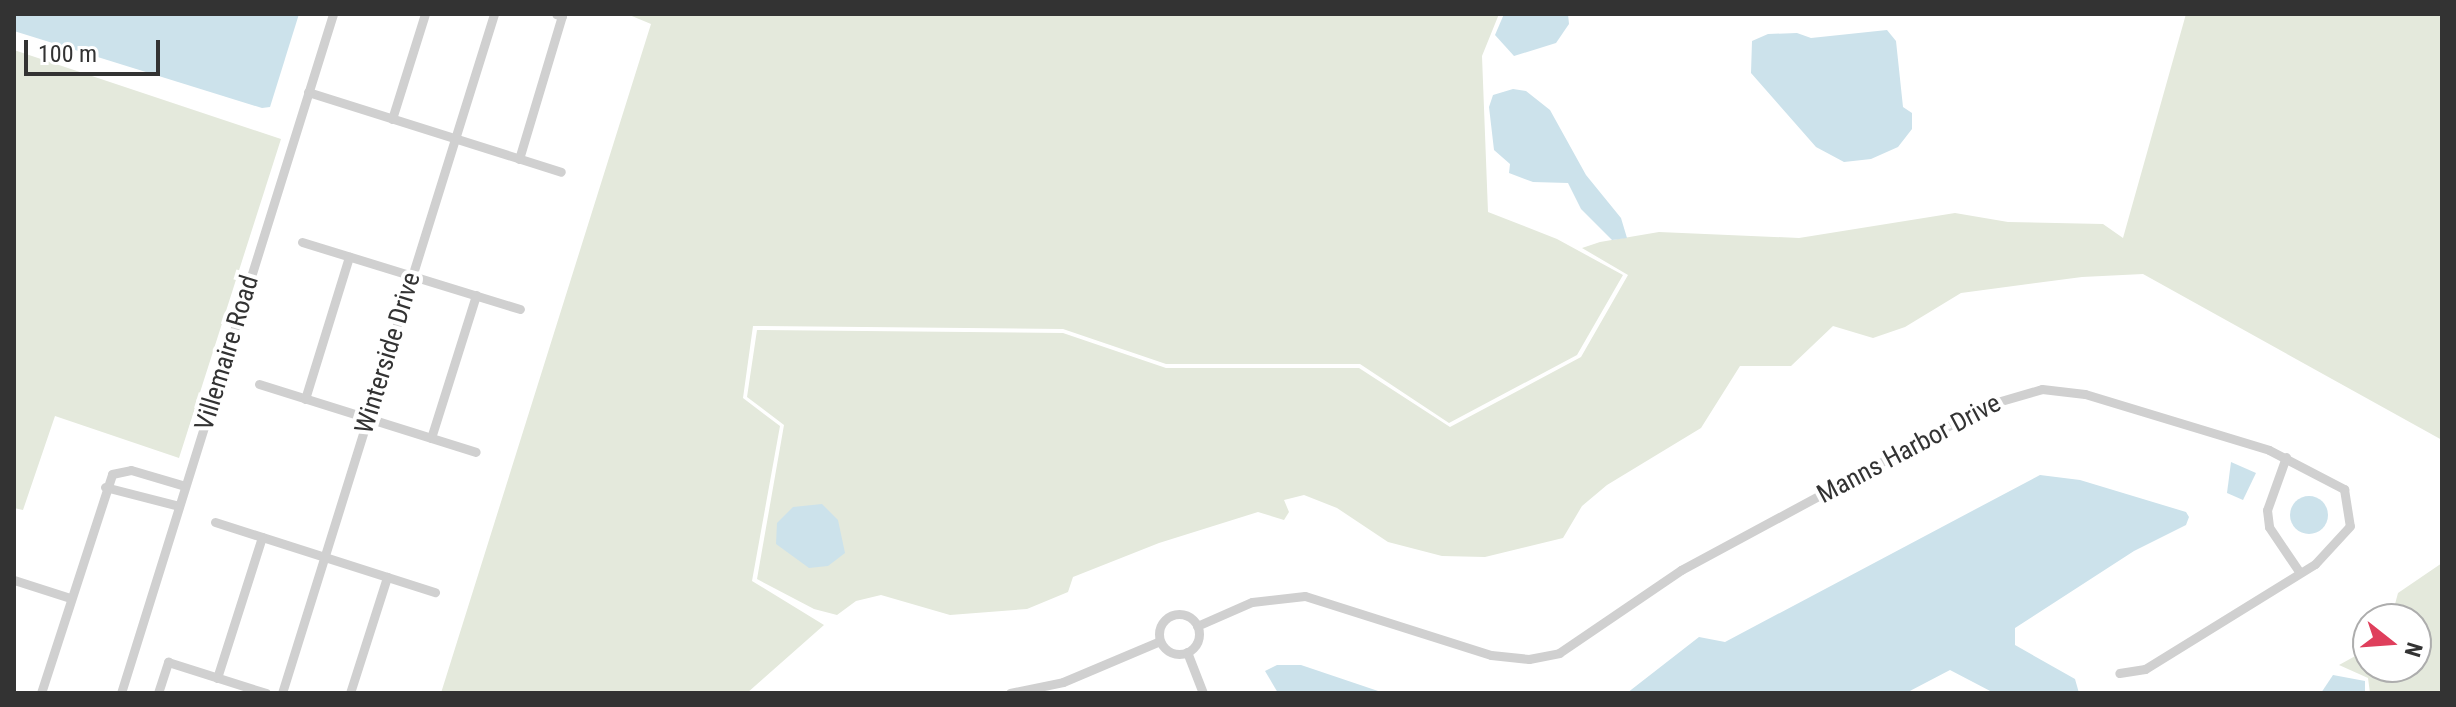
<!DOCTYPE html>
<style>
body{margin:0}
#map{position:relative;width:2456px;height:707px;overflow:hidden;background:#fff;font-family:"Roboto Condensed",sans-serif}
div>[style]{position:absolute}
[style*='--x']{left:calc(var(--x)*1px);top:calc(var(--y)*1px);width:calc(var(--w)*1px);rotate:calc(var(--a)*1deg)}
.green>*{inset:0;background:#e4e9dc}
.water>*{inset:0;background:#cce2eb}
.round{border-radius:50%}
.minor>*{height:9px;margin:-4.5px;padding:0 4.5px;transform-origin:4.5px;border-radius:4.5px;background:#d0d0d0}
.minor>.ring{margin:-4.5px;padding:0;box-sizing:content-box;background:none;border:9px solid #d0d0d0;border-radius:50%}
span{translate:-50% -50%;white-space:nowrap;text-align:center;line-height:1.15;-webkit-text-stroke:8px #fff;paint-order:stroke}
.street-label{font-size:26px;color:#333}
.frame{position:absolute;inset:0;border:16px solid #333;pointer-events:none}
.north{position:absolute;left:2352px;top:603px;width:80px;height:80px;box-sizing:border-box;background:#fff;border:2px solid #adadad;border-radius:50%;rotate:107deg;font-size:22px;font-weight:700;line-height:32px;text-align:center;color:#333}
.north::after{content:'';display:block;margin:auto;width:28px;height:36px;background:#df3f5c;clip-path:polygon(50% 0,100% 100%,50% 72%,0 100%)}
.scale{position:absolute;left:24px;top:40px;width:136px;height:36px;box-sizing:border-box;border:4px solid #333;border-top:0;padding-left:10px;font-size:24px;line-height:28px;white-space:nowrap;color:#333;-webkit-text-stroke:6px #fff;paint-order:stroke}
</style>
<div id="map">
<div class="green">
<i style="clip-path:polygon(627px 14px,1499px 14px,1482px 56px,1488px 212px,1557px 239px,1623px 275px,1577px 355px,1449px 423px,1360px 364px,1166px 364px,1063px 329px,753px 326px,743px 398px,780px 426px,752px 581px,824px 625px,747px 693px,441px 693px,651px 24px)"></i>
<i style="clip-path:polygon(2186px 14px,2442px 14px,2442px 440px,2143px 274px,2082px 277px,1961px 293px,1905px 327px,1873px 338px,1833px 326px,1791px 366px,1740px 366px,1701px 428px,1607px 485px,1582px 506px,1563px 538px,1485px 557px,1442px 556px,1388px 542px,1337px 508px,1304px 495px,1284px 500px,1289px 512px,1284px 520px,1258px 512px,1159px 543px,1073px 577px,1068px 592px,1027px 609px,950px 615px,881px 595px,856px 601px,837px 615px,814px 609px,757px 579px,784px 425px,747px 397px,757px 330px,1063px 333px,1166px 368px,1359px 368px,1450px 427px,1581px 357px,1628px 275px,1582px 248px,1600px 242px,1659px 232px,1799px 238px,1955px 213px,2008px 222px,2103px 224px,2123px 238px)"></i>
<i style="clip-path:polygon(14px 50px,281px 139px,179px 458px,55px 416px,23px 510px,14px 508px)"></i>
<i style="clip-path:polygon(2442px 563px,2442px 693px,2370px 693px,2368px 678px,2339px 665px,2368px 649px,2368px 667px,2416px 667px,2416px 619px,2391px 619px,2398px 593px)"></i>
</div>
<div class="water">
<i style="clip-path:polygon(14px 14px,299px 14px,270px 107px,262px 108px,14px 31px)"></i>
<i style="clip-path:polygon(1504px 14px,1568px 14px,1569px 24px,1556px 43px,1514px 56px,1495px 35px)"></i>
<i style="clip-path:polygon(1887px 30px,1896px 41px,1903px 107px,1912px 113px,1912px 129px,1898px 147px,1871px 159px,1844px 162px,1816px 147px,1751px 73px,1752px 41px,1768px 34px,1797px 33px,1811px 38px)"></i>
<i style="clip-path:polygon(1513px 89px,1526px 91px,1550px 110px,1586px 175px,1621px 218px,1627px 238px,1612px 240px,1581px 209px,1568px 183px,1533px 182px,1509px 173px,1510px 164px,1494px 150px,1489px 107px,1493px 95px)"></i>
<i style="clip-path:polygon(2231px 462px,2256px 473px,2243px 500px,2227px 493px)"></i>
<i style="clip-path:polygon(2040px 475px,2080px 480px,2186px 512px,2189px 517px,2186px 525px,2134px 551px,2015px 628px,2015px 645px,2075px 679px,2079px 693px,1994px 693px,1950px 670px,1906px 693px,1627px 693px,1699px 637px,1725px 642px)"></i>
<i class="round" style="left:2290px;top:496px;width:38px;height:38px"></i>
<i style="clip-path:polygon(822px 504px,838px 520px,845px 553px,828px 566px,809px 568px,776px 544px,777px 523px,793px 507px)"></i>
<i style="clip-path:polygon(1277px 665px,1301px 665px,1384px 693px,1278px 693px,1265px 671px)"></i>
<i style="clip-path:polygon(2333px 675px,2365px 681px,2365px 693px,2321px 693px)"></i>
</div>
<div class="minor">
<i style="--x:308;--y:92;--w:265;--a:17.5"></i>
<i style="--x:392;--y:119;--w:110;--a:-72.6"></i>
<i style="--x:519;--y:159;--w:149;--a:-73.3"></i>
<i style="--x:562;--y:16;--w:6;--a:-162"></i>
<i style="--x:302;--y:242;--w:228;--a:17.1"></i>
<i style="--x:259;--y:384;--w:227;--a:17.4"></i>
<i style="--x:305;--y:399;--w:149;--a:-72.8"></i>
<i style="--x:431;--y:438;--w:150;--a:-72.5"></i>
<i style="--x:2286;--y:457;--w:56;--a:109.7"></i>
<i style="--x:2267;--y:510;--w:17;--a:83"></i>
<i style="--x:2269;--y:527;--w:55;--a:56"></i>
<i style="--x:105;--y:487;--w:76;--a:14.4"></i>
<i style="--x:215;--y:522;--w:231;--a:17.7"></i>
<i style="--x:14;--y:580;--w:59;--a:17.8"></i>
<i class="ring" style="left:1159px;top:614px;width:31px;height:31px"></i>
<i style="--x:1197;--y:626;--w:60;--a:-23.6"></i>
<i style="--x:1252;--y:602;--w:53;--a:-6.5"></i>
<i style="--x:1305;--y:596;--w:195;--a:17.6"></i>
<i style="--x:1491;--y:655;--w:38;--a:6"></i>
<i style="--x:1529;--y:659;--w:31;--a:-11"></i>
<i style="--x:1559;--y:653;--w:148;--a:-34.2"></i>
<i style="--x:1681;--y:570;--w:348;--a:-28.3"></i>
<i style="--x:1987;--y:405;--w:57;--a:-16.2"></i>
<i style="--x:2042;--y:389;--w:43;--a:6.6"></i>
<i style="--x:2085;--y:394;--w:192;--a:16.9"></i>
<i style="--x:2269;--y:450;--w:85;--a:27.5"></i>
<i style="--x:2344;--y:489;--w:37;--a:81"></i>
<i style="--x:2350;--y:526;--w:52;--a:132.6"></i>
<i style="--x:2315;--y:564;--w:200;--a:148.3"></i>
<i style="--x:2145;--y:669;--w:26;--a:171"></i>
<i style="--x:1187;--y:652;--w:44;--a:68.7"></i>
<i style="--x:217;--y:678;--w:148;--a:-72.3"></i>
<i style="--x:41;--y:693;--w:230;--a:-72"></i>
<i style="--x:112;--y:474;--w:19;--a:-12"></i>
<i style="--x:131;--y:470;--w:56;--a:16.5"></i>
<i style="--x:121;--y:693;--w:711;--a:-72.66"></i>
<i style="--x:158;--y:693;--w:33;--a:-72"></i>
<i style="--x:168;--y:662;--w:103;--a:17.6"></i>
<i style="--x:282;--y:693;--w:711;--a:-72.66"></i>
<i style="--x:350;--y:693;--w:122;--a:-72.3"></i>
<i style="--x:1010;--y:693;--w:54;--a:-11.7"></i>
<i style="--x:1063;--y:682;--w:105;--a:-22.9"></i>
</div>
<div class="street-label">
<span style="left:227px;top:353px;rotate:-73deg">Villemaire Road</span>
<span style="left:388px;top:353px;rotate:-73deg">Winterside Drive</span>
<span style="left:1909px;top:449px;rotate:-28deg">Manns Harbor Drive</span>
</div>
<div class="frame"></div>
<div class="north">N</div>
<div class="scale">100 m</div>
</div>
